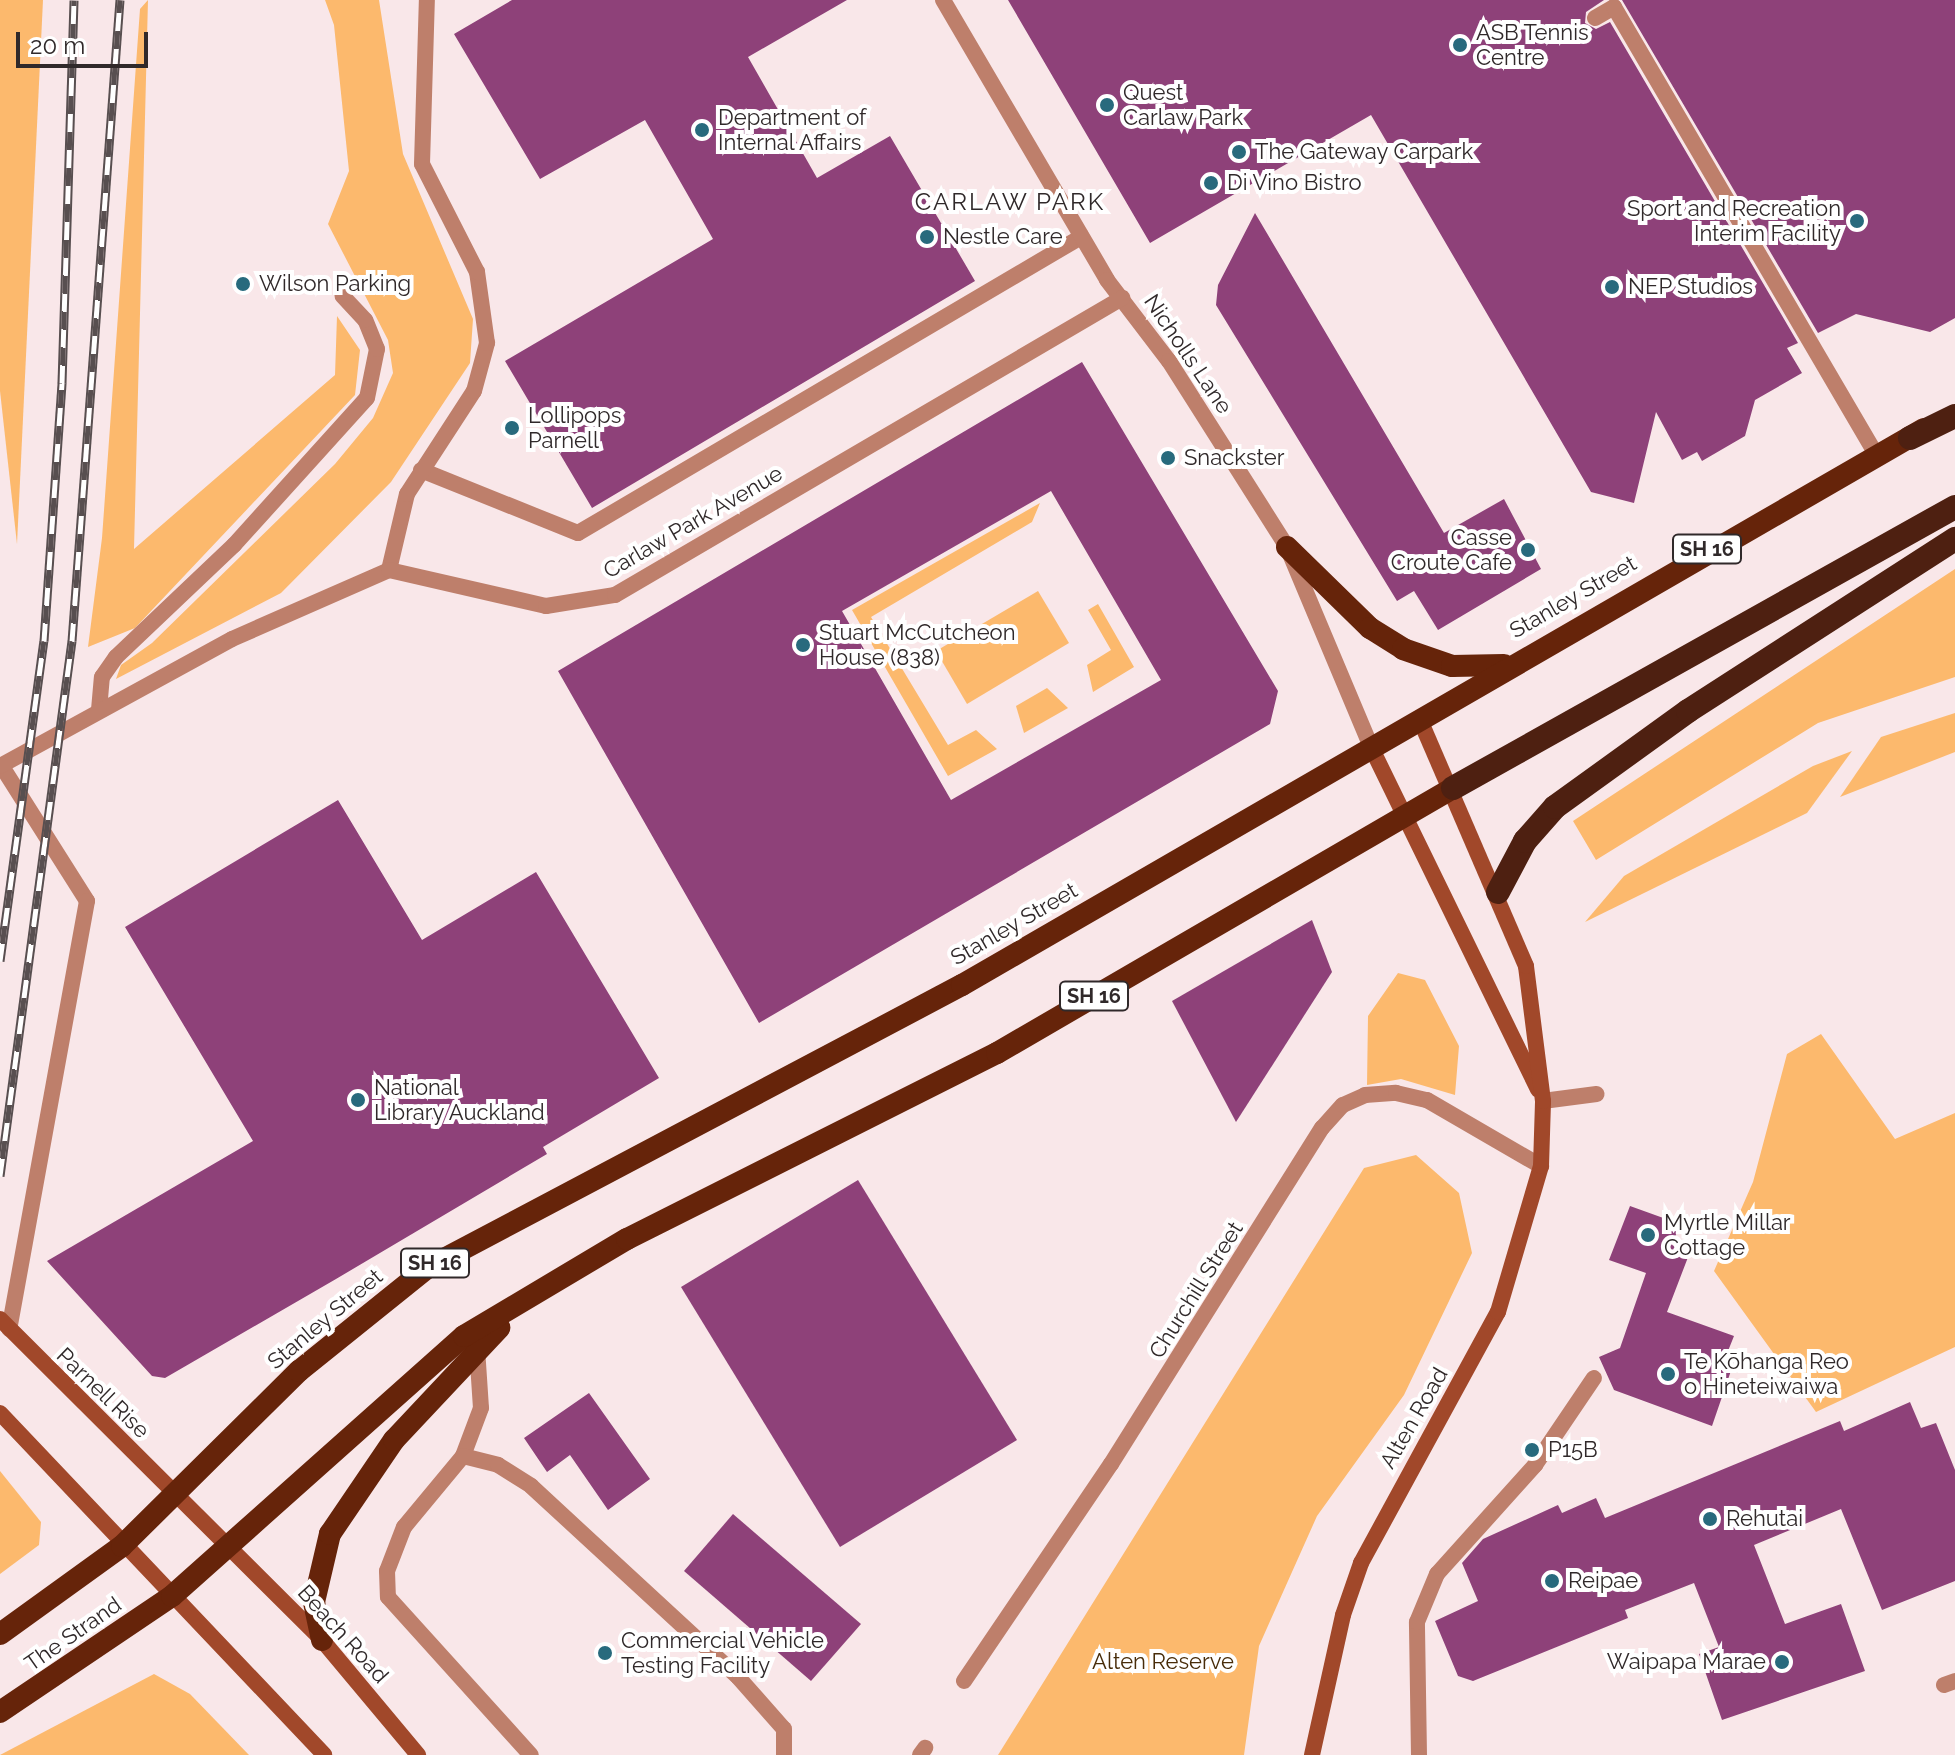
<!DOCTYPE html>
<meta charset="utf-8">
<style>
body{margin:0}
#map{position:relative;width:1955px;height:1755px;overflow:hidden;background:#f9e7e9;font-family:Raleway,sans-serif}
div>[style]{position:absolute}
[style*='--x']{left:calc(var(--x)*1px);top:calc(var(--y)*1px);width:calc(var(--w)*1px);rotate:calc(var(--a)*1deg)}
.green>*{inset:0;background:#fcb96d}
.building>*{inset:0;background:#8e4179}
.service>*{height:16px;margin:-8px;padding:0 8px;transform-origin:8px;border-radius:8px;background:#be7f6b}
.minor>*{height:16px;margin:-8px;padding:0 8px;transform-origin:8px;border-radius:8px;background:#be7f6b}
.secondary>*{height:16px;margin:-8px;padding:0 8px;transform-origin:8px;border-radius:8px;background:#a1482a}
.trunk>*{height:22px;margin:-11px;padding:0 11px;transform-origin:11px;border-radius:11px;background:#66240a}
.motorway>*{height:24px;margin:-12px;padding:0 12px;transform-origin:12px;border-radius:12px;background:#4e2011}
.rail>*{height:9px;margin-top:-4.5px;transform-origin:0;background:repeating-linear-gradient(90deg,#fff 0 18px,#584f50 0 36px);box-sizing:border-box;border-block:2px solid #584f50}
.dots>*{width:22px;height:22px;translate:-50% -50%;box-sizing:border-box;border:4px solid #fff;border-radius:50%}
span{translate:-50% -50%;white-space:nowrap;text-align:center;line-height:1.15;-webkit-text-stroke:8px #fff;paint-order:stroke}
.shield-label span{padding:2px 6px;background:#fff;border:2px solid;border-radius:6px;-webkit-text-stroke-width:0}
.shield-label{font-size:20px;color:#30292a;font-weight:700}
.poi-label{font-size:22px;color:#30292a}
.left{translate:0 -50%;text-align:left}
.right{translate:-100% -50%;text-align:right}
.street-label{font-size:22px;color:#30292a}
.park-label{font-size:22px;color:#482c09}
.neighbourhood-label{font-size:24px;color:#30292a;letter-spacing:2px}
.scale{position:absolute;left:16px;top:32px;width:132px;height:36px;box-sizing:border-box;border:4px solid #30292a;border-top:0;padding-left:10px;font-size:24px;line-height:28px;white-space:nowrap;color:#30292a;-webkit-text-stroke:6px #fff;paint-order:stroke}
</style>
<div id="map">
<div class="green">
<i style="clip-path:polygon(0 0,43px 0,17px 544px,0 391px)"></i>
<i style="clip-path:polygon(148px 0,134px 549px,335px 375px,337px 316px,360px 350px,355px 395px,135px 628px,88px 647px,102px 538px,140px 9px)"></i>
<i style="clip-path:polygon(325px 0,379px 0,403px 154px,473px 319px,470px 363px,391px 482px,281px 593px,116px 679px,121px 665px,152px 643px,335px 464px,373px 418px,393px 373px,388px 340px,328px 224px,349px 171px,334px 25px)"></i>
<i style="clip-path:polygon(1040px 503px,1032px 522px,871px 617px,948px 745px,976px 730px,997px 749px,948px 776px,852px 610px)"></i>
<i style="clip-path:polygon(1955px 569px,1955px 677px,1818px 723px,1596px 860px,1573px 821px)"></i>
<i style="clip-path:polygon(1038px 591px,1069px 643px,967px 704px,936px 651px)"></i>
<i style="clip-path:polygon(1098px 604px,1134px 667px,1093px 692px,1087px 665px,1111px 650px,1088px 610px)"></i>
<i style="clip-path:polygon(1047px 688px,1068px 708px,1024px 733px,1016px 706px)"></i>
<i style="clip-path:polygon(1955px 713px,1955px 752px,1840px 797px,1881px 737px)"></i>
<i style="clip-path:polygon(1852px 751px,1807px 813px,1585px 922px,1624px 876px,1813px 766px)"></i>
<i style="clip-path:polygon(1398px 973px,1425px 980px,1459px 1046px,1455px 1095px,1401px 1079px,1367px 1085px,1368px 1016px)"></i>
<i style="clip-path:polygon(1821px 1034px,1895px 1139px,1955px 1113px,1955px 1347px,1816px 1412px,1714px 1271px,1753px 1182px,1787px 1054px)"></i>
<i style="clip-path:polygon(1416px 1155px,1459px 1193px,1472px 1253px,1404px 1395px,1317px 1516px,1259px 1646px,1244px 1755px,998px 1755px,1364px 1168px)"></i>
<i style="clip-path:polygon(0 1471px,41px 1522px,39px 1545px,0 1574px)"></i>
<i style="clip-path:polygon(154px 1674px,190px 1694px,249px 1755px,0 1755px)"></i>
</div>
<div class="building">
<i style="clip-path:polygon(512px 0,847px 0,748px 57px,817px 178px,890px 136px,975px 281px,592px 508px,505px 361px,713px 239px,645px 120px,540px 179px,454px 34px)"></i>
<i style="clip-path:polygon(1008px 0,1604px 0,1586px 12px,1585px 23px,1596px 29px,1610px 22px,1798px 343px,1787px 348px,1802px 373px,1755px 400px,1745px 436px,1702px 461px,1697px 452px,1682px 460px,1656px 412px,1634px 503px,1591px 492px,1371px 115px,1150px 243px)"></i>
<i style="clip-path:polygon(1622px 0,1955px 0,1955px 318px,1930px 332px,1856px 314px,1818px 333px)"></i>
<i style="clip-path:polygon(1255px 213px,1444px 533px,1504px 499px,1541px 569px,1438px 630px,1414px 591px,1397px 601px,1216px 305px,1218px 285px)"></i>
<i style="clip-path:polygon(evenodd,1082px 362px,1278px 691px,1270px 724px,759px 1023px,558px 671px,1082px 362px,1051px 491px,1161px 680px,951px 800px,842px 611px,1051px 491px)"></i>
<i style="clip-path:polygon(338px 800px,422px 940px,536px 872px,659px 1078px,543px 1147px,547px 1154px,336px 1279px,165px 1378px,152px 1376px,47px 1261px,253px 1141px,125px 927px)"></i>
<i style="clip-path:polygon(1312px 920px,1332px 972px,1236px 1122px,1172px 1001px)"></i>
<i style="clip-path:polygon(858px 1180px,1017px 1440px,840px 1547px,681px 1287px)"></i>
<i style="clip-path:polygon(1630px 1206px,1680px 1224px,1672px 1245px,1690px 1252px,1667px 1312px,1734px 1336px,1726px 1356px,1735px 1359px,1712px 1426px,1614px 1390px,1599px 1357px,1620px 1348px,1646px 1273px,1609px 1260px)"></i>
<i style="clip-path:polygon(589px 1393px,650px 1479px,608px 1510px,570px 1455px,547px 1472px,524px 1438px)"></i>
<i style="clip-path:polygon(1910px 1402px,1921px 1428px,1936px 1423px,1955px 1470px,1955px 1581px,1882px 1610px,1841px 1509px,1754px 1545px,1785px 1624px,1841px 1604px,1865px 1671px,1722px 1720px,1699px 1654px,1719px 1647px,1694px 1583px,1625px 1610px,1628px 1618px,1473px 1681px,1458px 1676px,1435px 1621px,1478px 1601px,1462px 1563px,1483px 1539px,1558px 1505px,1562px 1513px,1596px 1498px,1605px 1518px,1840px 1421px,1844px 1431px)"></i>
<i style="clip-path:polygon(733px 1514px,861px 1624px,811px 1681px,684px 1571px)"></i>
</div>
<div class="service">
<i style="--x:1595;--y:18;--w:22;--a:-30"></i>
<i style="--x:1614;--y:7;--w:520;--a:59.64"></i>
<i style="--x:421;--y:470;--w:169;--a:21.9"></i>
<i style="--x:578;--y:533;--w:584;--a:-30.48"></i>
<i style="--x:99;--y:710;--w:33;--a:-85"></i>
<i style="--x:102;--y:677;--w:24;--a:-55"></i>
<i style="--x:116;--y:657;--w:163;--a:-43.5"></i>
<i style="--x:234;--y:545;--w:198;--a:-47.9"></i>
<i style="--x:367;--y:398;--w:50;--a:-78.5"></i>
<i style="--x:377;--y:349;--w:31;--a:-112"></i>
<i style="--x:365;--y:320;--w:33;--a:-133"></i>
<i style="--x:1;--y:765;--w:161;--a:57.7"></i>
<i style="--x:87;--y:901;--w:435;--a:100.3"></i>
<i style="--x:1543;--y:1101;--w:54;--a:-7.4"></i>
<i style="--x:477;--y:1348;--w:60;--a:86.2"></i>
<i style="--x:481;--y:1408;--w:51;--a:110.6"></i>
<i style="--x:463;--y:1456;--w:92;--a:129.7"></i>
<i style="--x:404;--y:1527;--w:47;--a:111.1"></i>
<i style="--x:387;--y:1571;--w:26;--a:88"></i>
<i style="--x:388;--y:1597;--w:213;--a:47.9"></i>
<i style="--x:463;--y:1456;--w:36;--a:14"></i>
<i style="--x:498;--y:1465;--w:39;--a:32"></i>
<i style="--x:531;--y:1486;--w:282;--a:42.7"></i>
<i style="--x:738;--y:1677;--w:69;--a:48.5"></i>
<i style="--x:784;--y:1729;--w:26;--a:90"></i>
<i style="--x:1944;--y:1685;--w:12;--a:-20"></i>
<i style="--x:1419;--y:1755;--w:133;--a:-90.9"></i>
<i style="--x:1417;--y:1622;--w:52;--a:-67.4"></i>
<i style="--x:1437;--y:1574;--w:147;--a:-48"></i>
<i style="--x:1535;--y:1465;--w:105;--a:-55.9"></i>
</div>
<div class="minor">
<i style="--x:943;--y:0;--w:324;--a:59.6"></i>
<i style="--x:1107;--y:280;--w:102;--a:52.6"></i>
<i style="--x:1169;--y:361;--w:220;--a:57.6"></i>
<i style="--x:1287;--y:547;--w:217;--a:67.2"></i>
<i style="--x:389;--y:570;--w:78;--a:-76.7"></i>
<i style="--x:407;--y:494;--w:123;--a:-57"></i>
<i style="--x:474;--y:391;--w:50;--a:-74.8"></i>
<i style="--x:487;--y:343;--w:72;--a:-98"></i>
<i style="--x:477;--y:272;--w:121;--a:-117"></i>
<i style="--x:422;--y:164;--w:164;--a:-88.3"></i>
<i style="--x:0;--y:766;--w:264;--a:-28.7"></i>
<i style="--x:232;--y:639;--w:171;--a:-23.7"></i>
<i style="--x:389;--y:570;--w:161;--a:12.9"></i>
<i style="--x:546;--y:606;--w:70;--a:-9.1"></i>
<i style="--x:615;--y:595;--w:588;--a:-30.36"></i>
<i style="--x:964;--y:1681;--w:262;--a:-55.9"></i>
<i style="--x:1111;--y:1464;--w:397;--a:-57.9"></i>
<i style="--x:1322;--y:1128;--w:31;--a:-48"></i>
<i style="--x:1343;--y:1105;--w:24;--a:-24"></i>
<i style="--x:1365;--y:1095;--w:31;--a:-4"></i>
<i style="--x:1396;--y:1093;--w:32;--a:13"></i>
<i style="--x:1427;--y:1100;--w:132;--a:30.1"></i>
<i style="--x:920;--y:1755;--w:9;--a:-54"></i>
</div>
<div class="secondary">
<i style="--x:1371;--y:747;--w:381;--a:64"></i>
<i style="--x:0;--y:1319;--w:455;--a:44.9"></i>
<i style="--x:322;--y:1640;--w:150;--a:50.1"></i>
<i style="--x:0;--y:1413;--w:471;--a:46.5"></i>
<i style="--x:1312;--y:1755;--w:143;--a:-77.5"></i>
<i style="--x:1343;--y:1615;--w:55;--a:-70.9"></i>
<i style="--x:1361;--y:1563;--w:286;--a:-61.4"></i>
<i style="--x:1498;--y:1312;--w:152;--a:-73.6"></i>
<i style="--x:1541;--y:1166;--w:65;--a:-88.2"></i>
<i style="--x:1543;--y:1101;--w:136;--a:-97.2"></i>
<i style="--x:1526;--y:966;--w:270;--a:-113.3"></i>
</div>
<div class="trunk">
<i style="--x:1287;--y:547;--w:116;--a:44.3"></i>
<i style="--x:1370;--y:628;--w:39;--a:32"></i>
<i style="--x:1403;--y:649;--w:52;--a:19.1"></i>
<i style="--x:1452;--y:666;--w:52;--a:-1.1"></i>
<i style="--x:0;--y:1634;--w:150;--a:-35.8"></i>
<i style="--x:122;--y:1546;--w:249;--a:-44.7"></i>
<i style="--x:299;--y:1371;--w:164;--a:-38.8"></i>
<i style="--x:427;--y:1268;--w:605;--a:-27.88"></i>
<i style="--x:962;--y:985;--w:1111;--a:-30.03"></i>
<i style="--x:322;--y:1640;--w:39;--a:-102"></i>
<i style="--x:314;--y:1602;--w:70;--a:-76.8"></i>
<i style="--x:330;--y:1534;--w:114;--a:-55.8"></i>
<i style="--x:394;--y:1440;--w:154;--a:-46.8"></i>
<i style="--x:0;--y:1712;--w:207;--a:-34"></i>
<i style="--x:172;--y:1596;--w:391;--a:-41.7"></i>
<i style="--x:464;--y:1336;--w:190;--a:-30.8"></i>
<i style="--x:627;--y:1239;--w:414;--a:-26.7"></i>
<i style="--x:997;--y:1053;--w:527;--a:-30.16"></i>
</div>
<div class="motorway">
<i style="--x:1910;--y:438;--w:50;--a:-26.1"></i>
<i style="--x:1453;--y:788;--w:575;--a:-29.24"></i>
<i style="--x:1498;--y:892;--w:58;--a:-62.1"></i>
<i style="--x:1525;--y:841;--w:45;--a:-48.6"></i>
<i style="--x:1555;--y:807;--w:164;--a:-35.8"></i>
<i style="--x:1688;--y:711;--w:318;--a:-32.8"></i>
</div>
<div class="rail">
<i style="--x:0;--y:961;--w:323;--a:-82.2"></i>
<i style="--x:44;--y:641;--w:259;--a:-86"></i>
<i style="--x:62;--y:383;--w:383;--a:-88.2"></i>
<i style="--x:0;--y:1176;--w:540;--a:-82.34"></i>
<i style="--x:72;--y:641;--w:643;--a:-85.72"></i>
</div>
<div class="dots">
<i style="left:1460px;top:45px;background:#286a7d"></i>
<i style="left:1107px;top:105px;background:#286a7d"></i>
<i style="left:702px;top:130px;background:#286a7d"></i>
<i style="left:1239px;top:152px;background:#286a7d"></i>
<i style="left:1211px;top:183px;background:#286a7d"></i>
<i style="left:1857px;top:221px;background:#286a7d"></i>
<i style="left:927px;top:237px;background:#286a7d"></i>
<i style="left:243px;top:284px;background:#286a7d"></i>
<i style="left:1612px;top:287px;background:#286a7d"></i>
<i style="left:512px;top:428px;background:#286a7d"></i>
<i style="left:1168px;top:458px;background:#286a7d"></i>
<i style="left:1528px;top:550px;background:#286a7d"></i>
<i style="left:803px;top:645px;background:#286a7d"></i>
<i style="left:358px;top:1100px;background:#286a7d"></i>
<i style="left:1648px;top:1235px;background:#286a7d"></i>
<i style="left:1668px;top:1374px;background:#286a7d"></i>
<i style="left:1532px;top:1450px;background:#286a7d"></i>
<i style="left:1710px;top:1519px;background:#286a7d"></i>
<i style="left:1552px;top:1581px;background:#286a7d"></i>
<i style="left:605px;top:1653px;background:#286a7d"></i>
<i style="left:1782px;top:1662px;background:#286a7d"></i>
</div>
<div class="shield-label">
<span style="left:1707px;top:549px">SH 16</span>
<span style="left:1094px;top:996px">SH 16</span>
<span style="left:435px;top:1263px">SH 16</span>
</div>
<div class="poi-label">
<span class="left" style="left:1476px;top:45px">ASB Tennis<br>Centre</span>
<span class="left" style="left:1123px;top:105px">Quest<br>Carlaw Park</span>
<span class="left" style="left:718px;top:130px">Department of<br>Internal Affairs</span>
<span class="left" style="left:1255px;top:152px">The Gateway Carpark</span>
<span class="left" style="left:1227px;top:183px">Di Vino Bistro</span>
<span class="right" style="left:1841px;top:221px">Sport and Recreation<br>Interim Facility</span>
<span class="left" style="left:943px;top:237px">Nestle Care</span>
<span class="left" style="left:259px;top:284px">Wilson Parking</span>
<span class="left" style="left:1628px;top:287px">NEP Studios</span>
<span class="left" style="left:528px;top:428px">Lollipops<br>Parnell</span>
<span class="left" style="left:1184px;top:458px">Snackster</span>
<span class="right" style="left:1512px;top:550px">Casse<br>Croute Cafe</span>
<span class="left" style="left:819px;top:645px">Stuart McCutcheon<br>House (838)</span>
<span class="left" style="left:374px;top:1100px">National<br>Library Auckland</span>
<span class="left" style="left:1664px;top:1235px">Myrtle Millar<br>Cottage</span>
<span class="left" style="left:1684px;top:1374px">Te Kōhanga Reo<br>o Hineteiwaiwa</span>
<span class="left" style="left:1548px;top:1450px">P15B</span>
<span class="left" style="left:1726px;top:1519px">Rehutai</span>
<span class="left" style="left:1568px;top:1581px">Reipae</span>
<span class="left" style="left:621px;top:1653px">Commercial Vehicle<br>Testing Facility</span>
<span class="right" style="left:1766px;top:1662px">Waipapa Marae</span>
</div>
<div class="street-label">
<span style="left:1188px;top:354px;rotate:56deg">Nicholls Lane</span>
<span style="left:693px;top:522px;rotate:-30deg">Carlaw Park Avenue</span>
<span style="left:1573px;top:597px;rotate:-30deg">Stanley Street</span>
<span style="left:1014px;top:924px;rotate:-30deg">Stanley Street</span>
<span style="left:1196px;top:1290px;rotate:-58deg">Churchill Street</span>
<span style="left:325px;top:1319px;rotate:-40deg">Stanley Street</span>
<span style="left:103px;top:1393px;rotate:44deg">Parnell Rise</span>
<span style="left:1414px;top:1418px;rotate:-60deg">Alten Road</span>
<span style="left:73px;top:1634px;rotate:-35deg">The Strand</span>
<span style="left:343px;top:1634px;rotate:48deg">Beach Road</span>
</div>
<div class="park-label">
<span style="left:1163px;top:1662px">Alten Reserve</span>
</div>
<div class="neighbourhood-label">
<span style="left:1010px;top:202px">CARLAW PARK</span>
</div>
<div class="scale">20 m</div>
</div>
